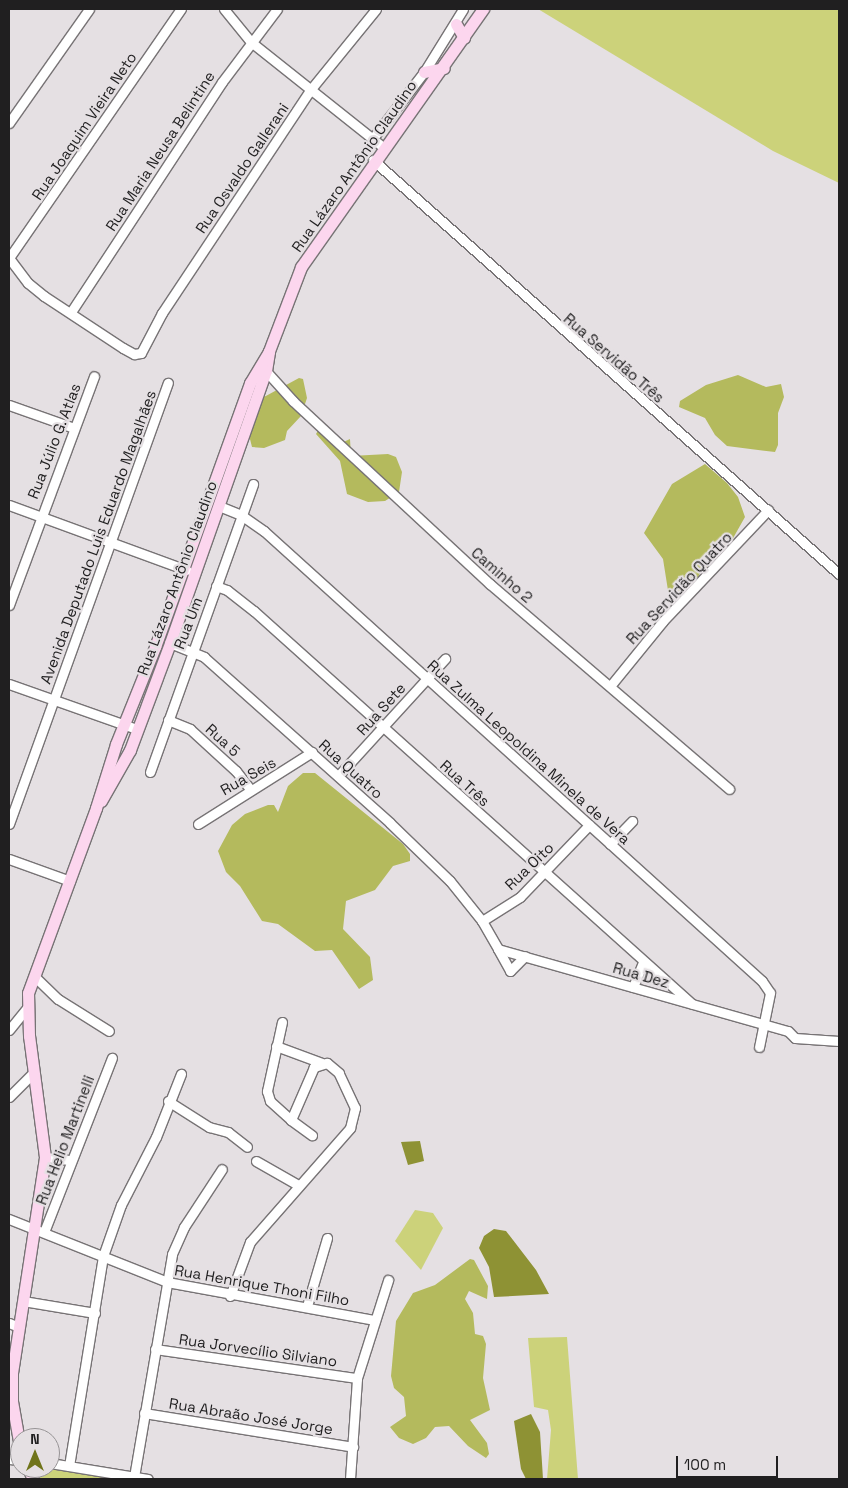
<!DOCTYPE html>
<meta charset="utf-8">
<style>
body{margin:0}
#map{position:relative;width:848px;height:1488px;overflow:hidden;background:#e5e0e3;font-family:"Space Grotesk",sans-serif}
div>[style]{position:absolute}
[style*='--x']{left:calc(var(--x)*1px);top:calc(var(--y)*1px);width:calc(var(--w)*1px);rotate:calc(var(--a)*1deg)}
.green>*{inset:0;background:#ccd27a}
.forest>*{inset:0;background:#b4ba5d}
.water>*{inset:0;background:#8e9234}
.roads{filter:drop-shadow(1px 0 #777375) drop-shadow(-1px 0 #777375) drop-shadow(0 1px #777375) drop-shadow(0 -1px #777375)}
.street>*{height:9px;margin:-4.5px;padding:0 4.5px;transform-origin:4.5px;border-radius:4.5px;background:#fff}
.secondary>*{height:11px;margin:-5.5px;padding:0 5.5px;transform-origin:5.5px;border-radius:5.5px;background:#fcd6ee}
span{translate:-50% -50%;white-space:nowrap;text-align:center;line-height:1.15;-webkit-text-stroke:4.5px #e5e0e3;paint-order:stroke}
.street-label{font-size:15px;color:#201f20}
.frame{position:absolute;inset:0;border:10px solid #201f20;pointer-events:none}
.north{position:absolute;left:10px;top:1428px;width:50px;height:50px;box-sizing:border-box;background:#e5e0e3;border:1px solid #969395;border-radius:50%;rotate:0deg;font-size:14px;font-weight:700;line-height:20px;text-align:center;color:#201f20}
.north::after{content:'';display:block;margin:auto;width:18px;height:22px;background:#70741b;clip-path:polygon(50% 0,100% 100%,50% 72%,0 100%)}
.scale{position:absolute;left:676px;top:1456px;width:102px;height:22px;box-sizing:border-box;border:2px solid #201f20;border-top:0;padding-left:6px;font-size:15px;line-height:18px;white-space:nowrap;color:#201f20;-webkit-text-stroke:4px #e5e0e3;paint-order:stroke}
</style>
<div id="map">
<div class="green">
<i style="clip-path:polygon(538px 9px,839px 9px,839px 183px,773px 151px)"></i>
<i style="clip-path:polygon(415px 1210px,433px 1213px,443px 1228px,421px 1270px,395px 1241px)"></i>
<i style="clip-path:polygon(567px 1337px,578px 1479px,547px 1479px,551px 1430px,548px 1410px,534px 1407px,528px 1338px)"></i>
<i style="clip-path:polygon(52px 1469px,114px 1479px,39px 1479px,42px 1473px)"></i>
</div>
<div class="forest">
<i style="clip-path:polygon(738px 375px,766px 387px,781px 384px,784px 397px,778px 413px,778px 445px,775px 452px,727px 446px,715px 435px,705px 418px,679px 407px,680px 401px,706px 385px)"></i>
<i style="clip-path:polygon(299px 378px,303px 379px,307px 398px,301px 416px,287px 431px,285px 440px,264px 448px,252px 447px,249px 435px,264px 397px)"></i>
<i style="clip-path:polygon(323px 422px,330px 440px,337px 445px,350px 439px,351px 456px,388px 454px,396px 457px,402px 472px,399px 492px,385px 501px,368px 502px,347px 494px,340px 461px,316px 434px)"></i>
<i style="clip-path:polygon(705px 464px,727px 483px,738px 497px,745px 517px,732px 540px,707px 557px,709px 565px,701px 571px,693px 587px,680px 601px,670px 603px,663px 559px,644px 533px,672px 484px)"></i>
<i style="clip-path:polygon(303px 773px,315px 773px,403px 844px,410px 854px,410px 861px,393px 866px,375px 890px,346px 901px,343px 929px,370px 957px,373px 980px,359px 989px,332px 950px,315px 951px,278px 924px,262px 921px,240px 886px,226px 872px,218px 851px,232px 825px,245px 814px,268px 805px,274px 805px,278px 812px,288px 786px)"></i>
<i style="clip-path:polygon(470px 1259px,474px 1260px,488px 1286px,487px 1299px,469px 1291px,465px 1299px,473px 1313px,475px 1334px,483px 1336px,486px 1344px,483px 1378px,490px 1410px,470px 1420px,487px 1443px,489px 1454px,486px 1458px,468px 1446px,449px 1426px,435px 1427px,426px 1438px,413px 1444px,399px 1438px,390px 1427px,406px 1416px,404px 1397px,394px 1388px,391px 1376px,396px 1321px,413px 1293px,435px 1285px)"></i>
</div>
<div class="water">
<i style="clip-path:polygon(420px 1141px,424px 1161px,408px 1165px,401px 1142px)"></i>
<i style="clip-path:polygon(494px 1229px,506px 1231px,536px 1270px,549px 1294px,494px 1297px,489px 1267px,479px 1248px,484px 1236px)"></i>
<i style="clip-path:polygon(531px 1414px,540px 1432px,543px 1479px,526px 1479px,521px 1469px,514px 1421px)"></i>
</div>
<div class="roads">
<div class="street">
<i style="--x:224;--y:9;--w:43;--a:50.7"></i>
<i style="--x:251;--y:42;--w:169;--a:38.5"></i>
<i style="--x:9;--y:123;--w:139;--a:-54.9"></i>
<i style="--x:373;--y:138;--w:83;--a:-52.3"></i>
<i style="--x:424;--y:72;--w:74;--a:-58.2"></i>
<i style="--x:373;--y:160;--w:623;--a:41.62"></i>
<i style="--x:9;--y:258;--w:31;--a:53"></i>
<i style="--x:28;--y:283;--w:21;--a:39"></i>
<i style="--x:44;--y:296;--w:95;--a:33.4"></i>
<i style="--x:123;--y:348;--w:13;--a:29"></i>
<i style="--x:134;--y:354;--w:7;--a:-8"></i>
<i style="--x:141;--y:353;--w:45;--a:-62.3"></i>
<i style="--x:162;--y:313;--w:269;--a:-56.4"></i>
<i style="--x:311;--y:89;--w:103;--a:-50.9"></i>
<i style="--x:9;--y:258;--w:303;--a:-55.4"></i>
<i style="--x:71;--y:312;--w:275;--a:-56.7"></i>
<i style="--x:222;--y:82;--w:91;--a:-53"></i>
<i style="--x:266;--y:371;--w:40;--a:48"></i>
<i style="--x:293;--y:401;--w:269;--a:42.9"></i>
<i style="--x:490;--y:584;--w:315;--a:40.6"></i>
<i style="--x:9;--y:405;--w:69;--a:19.5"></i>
<i style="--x:9;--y:505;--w:189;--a:20.1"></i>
<i style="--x:219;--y:506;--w:24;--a:22"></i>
<i style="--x:241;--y:515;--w:28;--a:35"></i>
<i style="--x:264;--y:531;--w:671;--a:42.1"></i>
<i style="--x:762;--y:981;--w:14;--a:56"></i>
<i style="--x:770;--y:993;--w:55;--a:101.5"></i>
<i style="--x:216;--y:586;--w:12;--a:20"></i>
<i style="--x:227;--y:590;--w:34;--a:38"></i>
<i style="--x:254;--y:611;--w:588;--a:41.9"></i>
<i style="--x:9;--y:605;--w:244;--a:-69.6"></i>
<i style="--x:170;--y:643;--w:37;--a:22"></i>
<i style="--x:204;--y:657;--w:249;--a:41.7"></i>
<i style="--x:390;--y:823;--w:83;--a:44"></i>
<i style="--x:450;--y:881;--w:51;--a:51.3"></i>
<i style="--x:482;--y:921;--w:32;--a:60"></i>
<i style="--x:498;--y:949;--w:301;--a:15.8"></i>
<i style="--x:788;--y:1031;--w:10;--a:45"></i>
<i style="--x:795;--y:1038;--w:44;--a:3.9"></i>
<i style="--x:9;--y:684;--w:136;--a:19.4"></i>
<i style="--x:611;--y:685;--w:82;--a:-50.9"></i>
<i style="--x:663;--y:621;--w:153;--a:-46.6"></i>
<i style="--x:168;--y:720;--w:24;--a:22"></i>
<i style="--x:190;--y:729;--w:62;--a:42.4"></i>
<i style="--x:236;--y:771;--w:24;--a:52"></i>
<i style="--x:150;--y:772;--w:306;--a:-70.3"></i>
<i style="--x:338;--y:776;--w:159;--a:-47.6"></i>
<i style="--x:9;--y:824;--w:469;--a:-70.2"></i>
<i style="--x:198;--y:824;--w:135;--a:-32.3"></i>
<i style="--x:610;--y:844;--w:32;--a:-46"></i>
<i style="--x:9;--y:859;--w:65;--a:19.8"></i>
<i style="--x:482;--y:921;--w:45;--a:-32.3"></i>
<i style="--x:520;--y:897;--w:100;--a:-46.2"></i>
<i style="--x:498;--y:949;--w:25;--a:61"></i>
<i style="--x:510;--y:971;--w:21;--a:-45"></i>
<i style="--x:34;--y:976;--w:33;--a:44"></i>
<i style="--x:58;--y:999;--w:60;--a:32.1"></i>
<i style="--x:633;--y:987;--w:27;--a:-68"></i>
<i style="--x:282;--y:1022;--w:71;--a:102.3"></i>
<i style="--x:267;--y:1091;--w:10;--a:73"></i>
<i style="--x:270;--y:1101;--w:28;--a:42"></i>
<i style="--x:9;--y:1030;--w:28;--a:-51"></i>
<i style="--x:276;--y:1046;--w:49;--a:20.3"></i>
<i style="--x:9;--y:1097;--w:35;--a:-45"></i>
<i style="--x:168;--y:1101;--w:49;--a:32.4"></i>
<i style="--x:209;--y:1127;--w:20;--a:15"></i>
<i style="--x:228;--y:1132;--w:24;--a:38"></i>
<i style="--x:45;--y:1157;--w:26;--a:7"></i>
<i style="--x:256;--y:1161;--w:48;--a:29.7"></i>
<i style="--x:9;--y:1219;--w:170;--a:21.7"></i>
<i style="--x:167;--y:1282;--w:210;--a:10.4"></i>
<i style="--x:44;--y:1232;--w:187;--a:-68.7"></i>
<i style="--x:230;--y:1296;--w:58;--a:-69.7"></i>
<i style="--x:250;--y:1242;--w:152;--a:-48.7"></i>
<i style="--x:350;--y:1128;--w:21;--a:-76"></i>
<i style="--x:355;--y:1108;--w:38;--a:-115"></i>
<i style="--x:339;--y:1073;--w:16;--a:-140"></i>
<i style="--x:327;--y:1063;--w:14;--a:163"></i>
<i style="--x:314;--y:1067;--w:58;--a:113.5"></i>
<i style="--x:291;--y:1120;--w:26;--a:36"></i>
<i style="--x:23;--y:1301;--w:73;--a:9.5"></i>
<i style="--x:307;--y:1306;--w:71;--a:-73.6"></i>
<i style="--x:9;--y:1323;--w:11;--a:22"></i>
<i style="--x:155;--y:1349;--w:204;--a:8.2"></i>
<i style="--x:144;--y:1413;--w:212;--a:9.2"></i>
<i style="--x:9;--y:1459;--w:11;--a:5"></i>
<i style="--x:50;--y:1463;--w:99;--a:9.3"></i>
<i style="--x:69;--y:1466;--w:213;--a:-80.8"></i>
<i style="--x:103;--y:1256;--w:54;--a:-70.6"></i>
<i style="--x:121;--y:1205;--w:76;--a:-62.8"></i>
<i style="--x:156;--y:1137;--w:68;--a:-68.4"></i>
<i style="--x:134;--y:1477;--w:226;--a:-80.3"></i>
<i style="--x:172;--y:1254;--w:30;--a:-66"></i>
<i style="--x:184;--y:1227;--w:69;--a:-56.8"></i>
<i style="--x:350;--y:1479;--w:101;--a:-86"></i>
<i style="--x:357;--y:1378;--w:103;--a:-72.4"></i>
</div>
<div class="secondary">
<i style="--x:456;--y:24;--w:16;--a:60"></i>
<i style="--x:424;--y:72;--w:20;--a:-11"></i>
<i style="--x:101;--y:801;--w:59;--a:-60.4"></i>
<i style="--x:130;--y:750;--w:114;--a:-69.5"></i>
<i style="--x:170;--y:643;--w:288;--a:-70.6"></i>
<i style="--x:266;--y:371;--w:20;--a:-81"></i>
<i style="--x:269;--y:351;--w:90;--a:-69.1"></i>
<i style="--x:301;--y:267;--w:316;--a:-54.8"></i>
<i style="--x:20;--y:1447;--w:47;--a:-99.9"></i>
<i style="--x:12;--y:1401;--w:28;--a:-90"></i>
<i style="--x:12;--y:1373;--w:219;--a:-81.3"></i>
<i style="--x:45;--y:1157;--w:122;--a:-97.5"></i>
<i style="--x:29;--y:1036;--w:43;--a:-91.3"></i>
<i style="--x:28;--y:993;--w:197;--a:-69.8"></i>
<i style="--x:96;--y:808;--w:67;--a:-72.6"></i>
<i style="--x:116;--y:744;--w:105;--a:-68.1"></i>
<i style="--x:155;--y:647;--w:281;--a:-70.2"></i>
<i style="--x:250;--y:383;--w:37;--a:-59"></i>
<i style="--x:28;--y:1468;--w:12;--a:66"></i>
</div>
</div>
<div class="street-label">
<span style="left:84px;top:126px;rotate:-56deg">Rua Joaquim Vieira Neto</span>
<span style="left:160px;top:151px;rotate:-57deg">Rua Maria Neusa Belintine</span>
<span style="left:354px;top:166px;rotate:-55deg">Rua Lázaro Antônio Claudino</span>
<span style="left:242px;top:168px;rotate:-56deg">Rua Osvaldo Gallerani</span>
<span style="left:614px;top:358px;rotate:41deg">Rua Servidão Três</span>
<span style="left:54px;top:441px;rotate:-69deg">Rua Júlio G. Atlas</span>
<span style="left:98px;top:537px;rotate:-70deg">Avenida Deputado Luis Eduardo Magalhães</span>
<span style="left:502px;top:575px;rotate:41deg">Caminho 2</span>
<span style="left:177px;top:578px;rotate:-70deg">Rua Lázaro Antônio Claudino</span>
<span style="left:679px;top:588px;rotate:-47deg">Rua Servidão Quatro</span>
<span style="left:188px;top:623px;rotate:-69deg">Rua Um</span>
<span style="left:381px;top:709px;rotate:-48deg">Rua Sete</span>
<span style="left:223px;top:740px;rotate:42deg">Rua 5</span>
<span style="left:529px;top:752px;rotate:42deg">Rua Zulma Leopoldina Minela de Vera</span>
<span style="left:351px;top:769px;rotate:42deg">Rua Quatro</span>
<span style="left:248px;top:776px;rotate:-30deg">Rua Seis</span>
<span style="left:465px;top:783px;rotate:42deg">Rua Três</span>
<span style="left:529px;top:866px;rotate:-44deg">Rua Oito</span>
<span style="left:641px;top:975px;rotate:16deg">Rua Dez</span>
<span style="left:65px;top:1140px;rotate:-69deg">Rua Helio Martinelli</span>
<span style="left:262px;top:1285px;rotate:10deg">Rua Henrique Thoni Filho</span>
<span style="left:258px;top:1350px;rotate:8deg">Rua Jorvecílio Silviano</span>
<span style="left:251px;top:1416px;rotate:9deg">Rua Abraão José Jorge</span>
</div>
<div class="frame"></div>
<div class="north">N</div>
<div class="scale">100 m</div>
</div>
